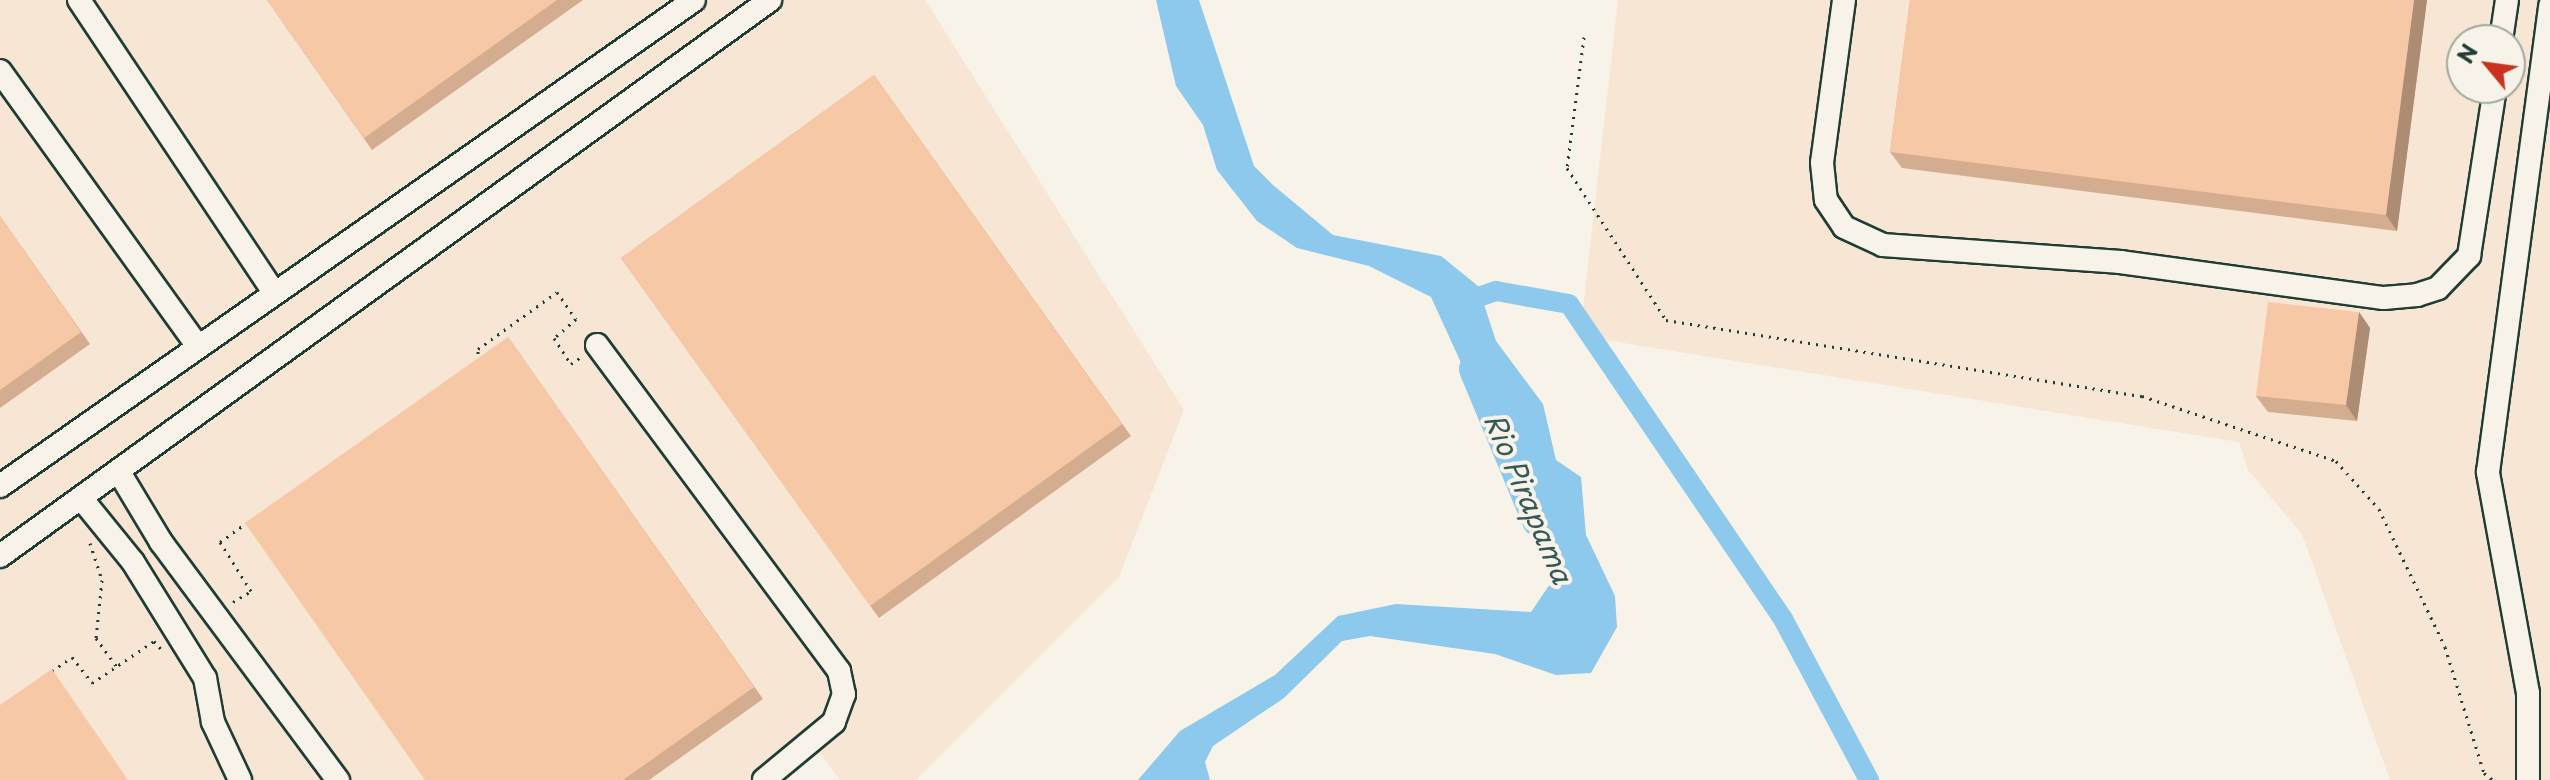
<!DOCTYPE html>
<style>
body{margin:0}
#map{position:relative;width:2550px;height:780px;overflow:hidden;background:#f7f3e8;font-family:"Playpen Sans",sans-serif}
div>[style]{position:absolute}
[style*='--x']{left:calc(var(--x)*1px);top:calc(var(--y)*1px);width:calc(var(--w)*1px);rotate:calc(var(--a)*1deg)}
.built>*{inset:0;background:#f7e6d4}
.water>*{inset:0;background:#8cc9ec}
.canal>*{height:20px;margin:-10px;padding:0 10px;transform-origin:10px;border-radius:10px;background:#8cc9ec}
.river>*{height:34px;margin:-17px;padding:0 17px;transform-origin:17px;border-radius:17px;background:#8cc9ec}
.path>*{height:3px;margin-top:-1.5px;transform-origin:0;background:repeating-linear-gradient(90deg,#1f3d34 0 2px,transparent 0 8px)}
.roads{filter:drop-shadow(2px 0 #1f3d34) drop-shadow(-2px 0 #1f3d34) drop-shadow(0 2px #1f3d34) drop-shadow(0 -2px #1f3d34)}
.minor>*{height:22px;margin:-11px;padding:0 11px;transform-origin:11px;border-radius:11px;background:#f7f3e8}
.wall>*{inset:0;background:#d4ac8f}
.shaded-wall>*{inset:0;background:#ad8c74}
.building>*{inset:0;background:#f7c8a6}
span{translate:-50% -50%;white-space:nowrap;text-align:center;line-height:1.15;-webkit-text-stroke:8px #f7f3e8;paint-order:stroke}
.water-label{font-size:28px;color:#355959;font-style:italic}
.north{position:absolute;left:2446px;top:24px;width:80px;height:80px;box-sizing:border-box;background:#f7f3e8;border:2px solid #a1aaa0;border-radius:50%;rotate:299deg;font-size:22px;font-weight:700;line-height:32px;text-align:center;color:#1f3d34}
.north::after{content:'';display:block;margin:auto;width:28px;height:36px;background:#c8321e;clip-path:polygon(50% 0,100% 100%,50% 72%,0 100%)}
</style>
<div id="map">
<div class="built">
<i style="clip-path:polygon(0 0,925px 0,1184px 410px,1119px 577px,916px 780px,840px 780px,820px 753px,782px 780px,0 780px)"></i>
<i style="clip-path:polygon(evenodd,1618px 0,2550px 0,2550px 780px,2390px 780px,2302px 534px,2248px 470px,2239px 442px,1580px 336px,1618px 0,2462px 40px,2510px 40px,2510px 88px,2462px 88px,2462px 40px)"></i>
</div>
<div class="water">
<i style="clip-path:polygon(1156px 0,1199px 0,1254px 166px,1273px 185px,1333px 235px,1441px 256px,1478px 286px,1496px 341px,1543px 404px,1556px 460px,1581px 477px,1586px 535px,1615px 596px,1617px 627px,1591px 673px,1556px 675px,1495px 654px,1370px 636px,1342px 641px,1284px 698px,1213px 746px,1205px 762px,1210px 780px,1138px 780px,1180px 731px,1275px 675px,1338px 616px,1396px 604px,1531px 612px,1552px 581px,1521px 495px,1515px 431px,1478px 400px,1431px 297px,1369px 266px,1297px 248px,1257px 221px,1217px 170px,1203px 125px,1176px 86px)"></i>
</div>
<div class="canal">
<i style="--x:1461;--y:303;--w:37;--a:-19"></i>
<i style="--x:1496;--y:291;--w:74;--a:10.1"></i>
<i style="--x:1569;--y:304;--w:381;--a:55.8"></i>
<i style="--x:1783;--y:619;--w:183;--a:61.9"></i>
</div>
<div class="river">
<i style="--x:1476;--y:369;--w:164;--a:67.4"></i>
</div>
<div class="path">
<i style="--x:1584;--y:37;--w:132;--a:97.4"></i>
<i style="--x:1567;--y:168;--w:181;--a:56.9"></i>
<i style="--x:1666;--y:320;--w:482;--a:9.1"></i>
<i style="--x:2142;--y:396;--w:205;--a:18.5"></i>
<i style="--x:2336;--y:461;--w:64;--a:48.1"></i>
<i style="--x:2379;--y:509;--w:153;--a:64.4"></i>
<i style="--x:2445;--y:647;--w:132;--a:72.8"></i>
<i style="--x:2484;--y:773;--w:11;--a:38"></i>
<i style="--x:478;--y:361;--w:12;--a:-90"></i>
<i style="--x:478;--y:349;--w:97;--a:-35.8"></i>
<i style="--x:557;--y:292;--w:33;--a:55"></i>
<i style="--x:576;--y:319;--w:29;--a:139"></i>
<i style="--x:554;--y:338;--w:31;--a:57"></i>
<i style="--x:571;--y:364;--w:12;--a:-35"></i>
<i style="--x:90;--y:543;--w:39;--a:72"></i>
<i style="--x:102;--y:580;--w:58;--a:95.9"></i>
<i style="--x:96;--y:638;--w:36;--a:54"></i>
<i style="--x:233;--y:602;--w:21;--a:-31"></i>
<i style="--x:251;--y:591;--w:58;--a:-122.3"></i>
<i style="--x:220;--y:542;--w:32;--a:-36"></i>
<i style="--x:52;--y:671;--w:24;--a:-35"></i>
<i style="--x:72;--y:657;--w:33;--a:52"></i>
<i style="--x:92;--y:683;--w:75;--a:-34.1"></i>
<i style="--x:154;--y:641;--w:12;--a:48"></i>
</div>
<div class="roads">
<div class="minor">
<i style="--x:79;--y:0;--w:351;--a:56.3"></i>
<i style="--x:1844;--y:0;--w:164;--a:97.7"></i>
<i style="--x:1822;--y:163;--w:37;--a:84"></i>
<i style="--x:1826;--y:200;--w:32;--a:56"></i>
<i style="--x:1844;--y:227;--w:43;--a:24.8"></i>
<i style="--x:1883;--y:245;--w:238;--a:4.1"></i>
<i style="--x:2120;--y:262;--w:266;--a:7.8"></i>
<i style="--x:2384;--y:298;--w:33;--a:-5"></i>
<i style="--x:2417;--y:295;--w:22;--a:-18"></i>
<i style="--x:2438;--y:288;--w:45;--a:-45.9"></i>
<i style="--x:2469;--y:256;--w:170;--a:-81.2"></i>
<i style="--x:2501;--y:40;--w:40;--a:-81.5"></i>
<i style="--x:0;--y:71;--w:337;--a:54.3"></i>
<i style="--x:597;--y:345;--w:406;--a:53.4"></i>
<i style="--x:839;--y:671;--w:24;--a:78"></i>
<i style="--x:844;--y:694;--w:30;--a:110"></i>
<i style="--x:834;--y:722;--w:91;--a:140.4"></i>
<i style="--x:119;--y:472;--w:82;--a:59"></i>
<i style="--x:161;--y:542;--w:297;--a:53.4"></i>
<i style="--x:0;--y:486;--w:847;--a:-35"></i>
<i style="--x:81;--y:498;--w:82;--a:50.9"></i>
<i style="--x:133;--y:562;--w:137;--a:58.2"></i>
<i style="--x:205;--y:678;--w:45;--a:79.7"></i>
<i style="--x:213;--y:722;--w:64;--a:65"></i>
<i style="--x:0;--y:556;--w:950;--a:-35.83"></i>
<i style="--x:2528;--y:780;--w:87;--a:-90"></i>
<i style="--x:2528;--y:693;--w:225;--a:-100.3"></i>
<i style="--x:2488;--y:472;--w:471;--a:-82.4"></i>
</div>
</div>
<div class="wall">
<i style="clip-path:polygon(267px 0,583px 0,372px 150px)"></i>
<i style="clip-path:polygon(1910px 0,2427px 0,2397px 231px,1902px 168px,1890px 152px)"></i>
<i style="clip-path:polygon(874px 75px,1131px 436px,879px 618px,621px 258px)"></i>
<i style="clip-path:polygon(0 216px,90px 344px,0 408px)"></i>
<i style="clip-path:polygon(2359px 312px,2370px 328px,2357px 421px,2268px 412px,2256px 396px)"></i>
<i style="clip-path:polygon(508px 337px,763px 699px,649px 780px,425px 780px)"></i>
</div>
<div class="shaded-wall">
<i style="clip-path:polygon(2414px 0,2427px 0,2397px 231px,2386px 215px)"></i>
<i style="clip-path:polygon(2359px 312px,2370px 328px,2357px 421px,2346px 405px)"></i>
</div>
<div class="building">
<i style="clip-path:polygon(267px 0,557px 0,364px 138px)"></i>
<i style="clip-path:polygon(1910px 0,2414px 0,2386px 215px,1890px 152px)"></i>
<i style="clip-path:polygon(874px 75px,1122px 424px,870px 606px,621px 258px)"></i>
<i style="clip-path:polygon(0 216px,81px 332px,0 390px)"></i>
<i style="clip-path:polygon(2268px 302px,2359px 312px,2346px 405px,2256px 396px)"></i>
<i style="clip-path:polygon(508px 337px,754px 687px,623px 780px,425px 780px,245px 523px)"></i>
<i style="clip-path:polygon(52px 669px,128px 780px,0 780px,0 705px)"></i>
</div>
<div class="water-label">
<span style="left:1529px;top:498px;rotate:67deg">Rio Pirapama</span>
</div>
<div class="north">N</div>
</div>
